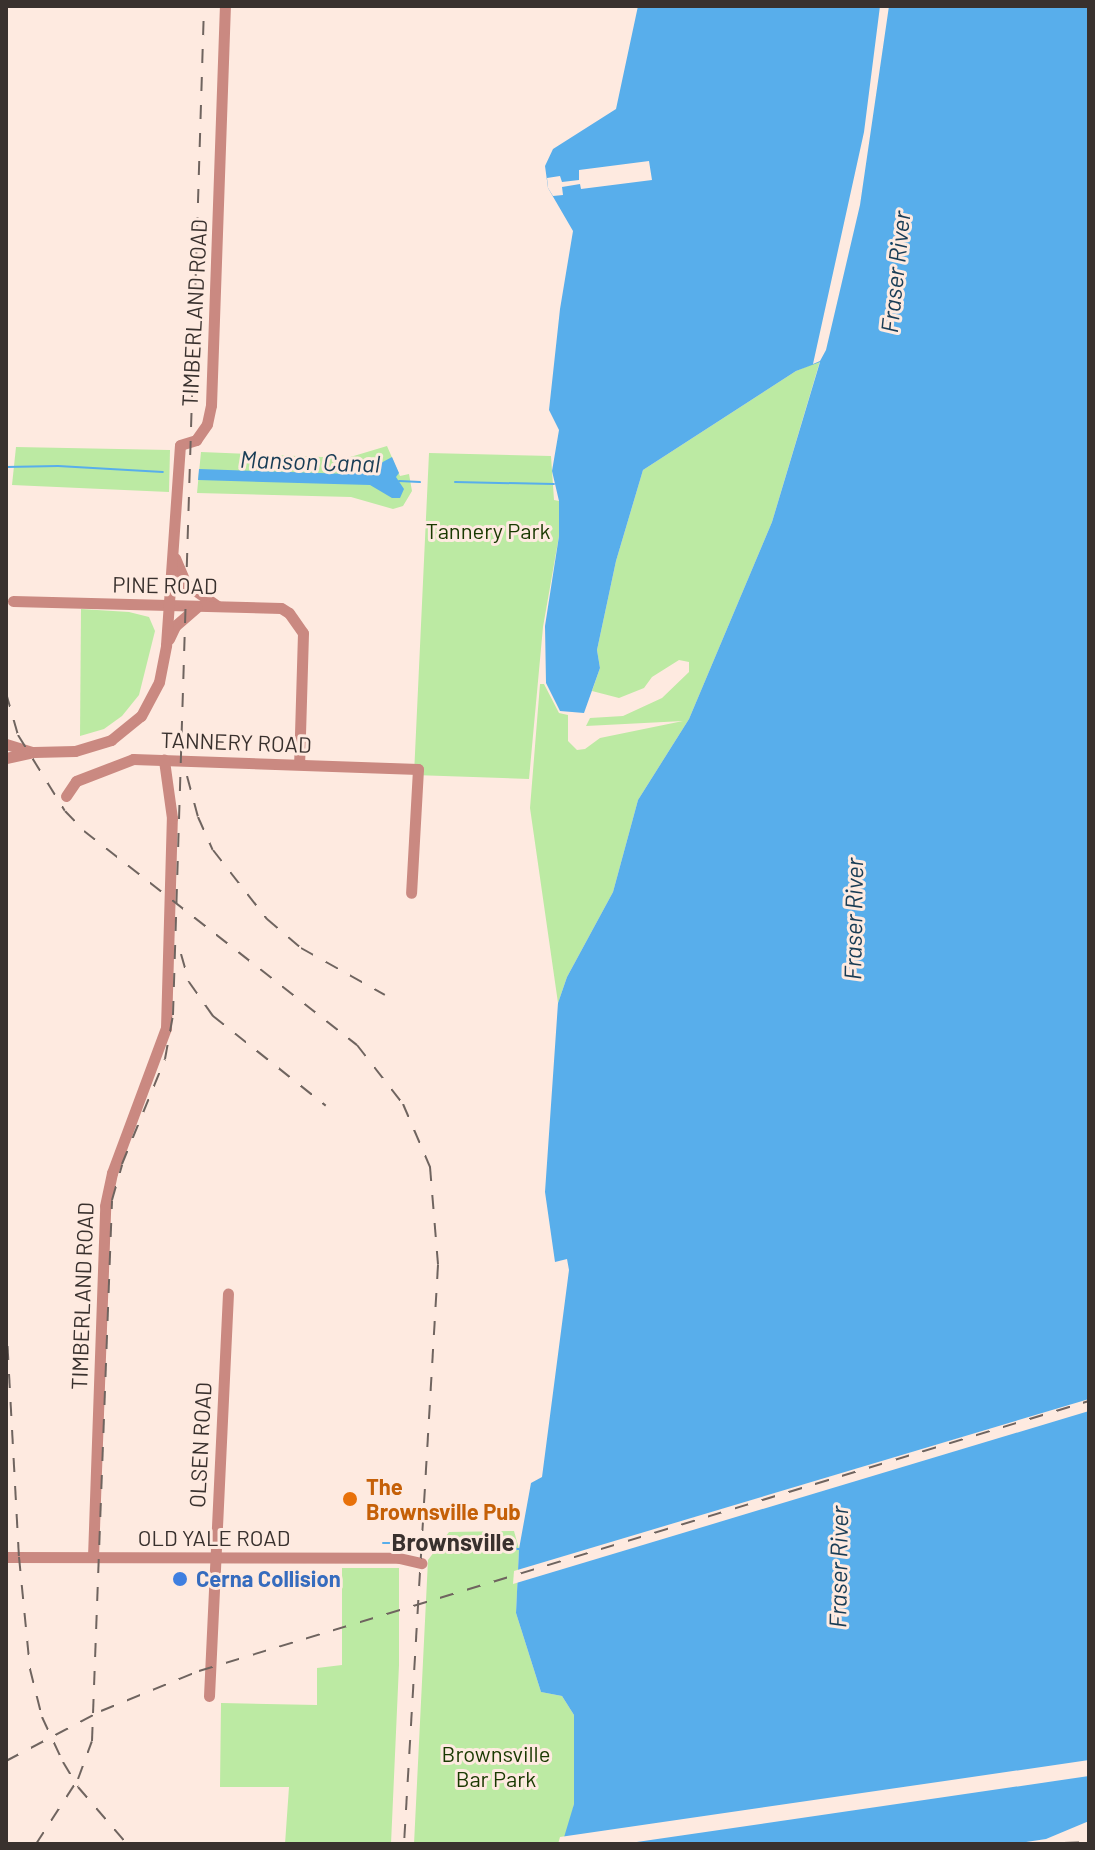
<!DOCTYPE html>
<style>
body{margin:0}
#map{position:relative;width:1095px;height:1850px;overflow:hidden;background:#feeae0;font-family:Barlow,sans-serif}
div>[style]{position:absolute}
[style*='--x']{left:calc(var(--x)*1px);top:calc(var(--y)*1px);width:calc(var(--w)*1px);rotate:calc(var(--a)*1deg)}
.green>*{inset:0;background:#bceaa3}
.water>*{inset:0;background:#58aeeb}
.pier>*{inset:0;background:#feeae0}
.stream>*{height:2px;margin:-1px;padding:0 1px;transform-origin:1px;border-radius:1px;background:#58aeeb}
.minor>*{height:11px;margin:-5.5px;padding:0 5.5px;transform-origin:5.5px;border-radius:5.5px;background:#ca8981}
.rail>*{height:2px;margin-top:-1px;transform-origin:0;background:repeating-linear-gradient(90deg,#6f645f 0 14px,transparent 0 28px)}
.dots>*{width:22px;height:22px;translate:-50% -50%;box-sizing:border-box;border:4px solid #feeae0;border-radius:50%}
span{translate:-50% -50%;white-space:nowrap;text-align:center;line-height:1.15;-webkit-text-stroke:6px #feeae0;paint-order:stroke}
.street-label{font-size:22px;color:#39312e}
.park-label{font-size:22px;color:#193900}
.food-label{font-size:22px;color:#c56008;font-weight:700}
.left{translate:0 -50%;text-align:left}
.shop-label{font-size:22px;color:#366cbe;font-weight:700}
.water-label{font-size:24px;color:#183c55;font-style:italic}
.neighbourhood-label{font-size:24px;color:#39312e;font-weight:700}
.frame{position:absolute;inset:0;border:8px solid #39312e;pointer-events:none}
</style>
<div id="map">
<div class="green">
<i style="clip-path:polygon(820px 361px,772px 522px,689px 719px,638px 800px,613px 892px,567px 977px,558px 1003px,530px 808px,540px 684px,544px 684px,559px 713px,568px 715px,568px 741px,577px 750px,585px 749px,600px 738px,683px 721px,586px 726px,590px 718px,623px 716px,662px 698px,689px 672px,689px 662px,679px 660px,652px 677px,644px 688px,619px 698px,592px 691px,600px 668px,597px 650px,616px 561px,643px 470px,796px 371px)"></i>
<i style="clip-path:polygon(387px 446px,400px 476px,409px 474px,412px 491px,403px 506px,393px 509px,351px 497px,197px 493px,201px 452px,347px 458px)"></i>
<i style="clip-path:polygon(16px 447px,170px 450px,169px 492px,12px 485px)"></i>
<i style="clip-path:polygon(429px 453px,551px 456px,554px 500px,559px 501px,559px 536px,543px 627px,529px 779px,414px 775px)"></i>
<i style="clip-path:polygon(81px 609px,129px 612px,149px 617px,155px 631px,139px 695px,122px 716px,104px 729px,80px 736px)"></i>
<i style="clip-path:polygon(514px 1531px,519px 1549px,516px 1613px,541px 1692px,562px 1696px,574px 1715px,574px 1804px,569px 1828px,562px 1844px,414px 1844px,428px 1560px,449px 1532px)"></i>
<i style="clip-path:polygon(342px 1568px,399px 1568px,399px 1665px,391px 1844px,285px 1844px,289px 1787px,220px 1787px,221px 1703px,317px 1705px,317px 1668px,342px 1665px)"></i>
</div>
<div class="water">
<i style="clip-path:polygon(638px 6px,1089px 6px,1089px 1844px,562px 1844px,574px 1804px,574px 1715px,562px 1696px,541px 1692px,516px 1613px,519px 1549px,531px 1483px,542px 1477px,569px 1270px,567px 1259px,555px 1262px,545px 1192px,558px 1003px,567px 977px,613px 892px,638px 800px,689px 719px,772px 522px,820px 362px,796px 371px,643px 470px,616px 561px,597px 650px,600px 668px,584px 713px,560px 711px,546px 683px,545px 626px,559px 536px,559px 501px,552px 471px,559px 430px,549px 410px,560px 309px,573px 231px,548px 188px,545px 166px,553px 149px,616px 109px)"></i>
<i style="clip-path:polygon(392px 457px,399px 473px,396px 477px,404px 489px,400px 498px,392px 498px,370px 485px,198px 480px,199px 469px,349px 474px,367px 463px,379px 464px)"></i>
</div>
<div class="pier">
<i style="clip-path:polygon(880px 6px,889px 6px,860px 205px,826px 350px,820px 361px,813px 364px,864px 132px)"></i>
<i style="clip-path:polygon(649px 161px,652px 180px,581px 189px,580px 184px,562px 187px,563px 195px,553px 196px,548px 188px,547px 178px,560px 176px,562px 182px,579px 180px,579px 170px)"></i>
<i style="clip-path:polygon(1089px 1399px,1089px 1411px,513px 1584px,514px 1571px)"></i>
<i style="clip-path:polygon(1089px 1760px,1089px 1776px,623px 1844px,558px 1844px,560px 1837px)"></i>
<i style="clip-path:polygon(1089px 1821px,1089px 1844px,1012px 1844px,1046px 1839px)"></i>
</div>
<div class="stream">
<i style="--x:6;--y:467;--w:52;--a:-1.1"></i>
<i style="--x:58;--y:466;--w:105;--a:3.3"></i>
<i style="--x:399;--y:481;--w:21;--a:3"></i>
<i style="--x:455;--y:482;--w:99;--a:1.2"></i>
<i style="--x:383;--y:1543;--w:14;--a:0"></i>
<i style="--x:432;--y:1544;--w:87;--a:3.3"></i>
</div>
<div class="minor">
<i style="--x:175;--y:558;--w:28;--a:67"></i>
<i style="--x:186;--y:584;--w:38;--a:35"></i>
<i style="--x:13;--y:601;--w:268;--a:1.5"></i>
<i style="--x:281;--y:608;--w:9;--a:32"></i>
<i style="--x:289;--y:613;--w:24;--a:55"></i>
<i style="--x:303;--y:633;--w:131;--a:91.7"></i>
<i style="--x:169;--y:639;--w:14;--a:-65"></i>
<i style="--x:175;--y:626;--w:29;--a:-41"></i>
<i style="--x:6;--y:744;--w:28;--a:17"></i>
<i style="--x:6;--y:758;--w:29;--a:-12"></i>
<i style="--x:34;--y:752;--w:41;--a:-1.4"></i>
<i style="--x:75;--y:751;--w:38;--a:-17"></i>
<i style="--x:111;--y:740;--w:38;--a:-39"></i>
<i style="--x:141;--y:716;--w:38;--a:-62"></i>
<i style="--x:159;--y:682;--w:38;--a:-79"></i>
<i style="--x:166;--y:645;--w:200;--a:-86"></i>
<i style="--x:180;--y:445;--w:17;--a:-17"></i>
<i style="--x:196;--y:440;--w:19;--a:-55"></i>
<i style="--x:207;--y:424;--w:19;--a:-78"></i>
<i style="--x:211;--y:405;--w:399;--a:-88"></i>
<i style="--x:66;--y:796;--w:18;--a:-56"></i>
<i style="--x:76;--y:781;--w:61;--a:-21.1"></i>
<i style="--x:133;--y:759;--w:285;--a:2"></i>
<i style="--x:418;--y:769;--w:124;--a:93.2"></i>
<i style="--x:6;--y:1557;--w:393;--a:0.1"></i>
<i style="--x:399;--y:1558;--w:23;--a:13"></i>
<i style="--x:93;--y:1557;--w:351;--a:-88"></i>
<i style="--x:105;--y:1206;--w:34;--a:-78"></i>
<i style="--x:112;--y:1173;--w:155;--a:-69.6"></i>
<i style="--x:166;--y:1028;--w:210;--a:-88.4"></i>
<i style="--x:172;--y:818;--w:59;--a:-97.9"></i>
<i style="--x:209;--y:1696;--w:403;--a:-87.3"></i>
</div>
<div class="rail">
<i style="--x:6;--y:693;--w:44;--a:74.1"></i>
<i style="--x:18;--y:735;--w:89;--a:58.3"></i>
<i style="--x:65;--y:811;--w:28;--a:46"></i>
<i style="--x:84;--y:831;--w:347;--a:38.1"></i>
<i style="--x:357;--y:1045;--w:75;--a:52.1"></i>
<i style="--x:403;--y:1104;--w:69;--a:66.8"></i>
<i style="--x:430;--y:1167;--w:98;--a:85.3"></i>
<i style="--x:438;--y:1265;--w:580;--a:93.36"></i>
<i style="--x:187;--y:776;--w:42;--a:75"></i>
<i style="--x:198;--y:817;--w:36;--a:66"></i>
<i style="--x:213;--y:850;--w:88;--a:52"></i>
<i style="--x:267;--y:919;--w:45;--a:40.5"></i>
<i style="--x:301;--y:948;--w:96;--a:29.2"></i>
<i style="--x:181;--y:954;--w:29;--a:74"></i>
<i style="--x:189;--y:982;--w:42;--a:54.8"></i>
<i style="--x:213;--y:1016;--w:144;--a:38.5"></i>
<i style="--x:6;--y:1318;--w:239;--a:86.9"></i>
<i style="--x:19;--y:1557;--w:113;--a:84.4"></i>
<i style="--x:30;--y:1669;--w:49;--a:76"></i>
<i style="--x:42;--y:1717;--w:50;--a:65"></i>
<i style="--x:63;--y:1762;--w:29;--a:59"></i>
<i style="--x:78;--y:1787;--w:75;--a:49.3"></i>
<i style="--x:6;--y:1761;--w:107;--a:-27.8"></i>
<i style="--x:101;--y:1711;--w:106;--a:-22.2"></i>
<i style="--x:199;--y:1671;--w:930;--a:-16.88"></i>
<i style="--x:36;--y:1844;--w:77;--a:-57.1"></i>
<i style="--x:78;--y:1779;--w:40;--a:-69.8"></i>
<i style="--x:92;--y:1741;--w:541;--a:-87.88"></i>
<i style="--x:112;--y:1200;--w:37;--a:-74"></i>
<i style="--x:122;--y:1164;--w:113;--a:-67.7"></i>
<i style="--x:165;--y:1059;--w:45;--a:-79.7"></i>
<i style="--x:173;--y:1015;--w:1009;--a:-88.24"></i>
<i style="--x:1037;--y:1844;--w:52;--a:-2.2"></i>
</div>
<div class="dots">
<i style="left:350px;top:1499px;background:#e8710a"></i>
<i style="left:180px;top:1579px;background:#3f7fe0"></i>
</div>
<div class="street-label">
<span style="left:194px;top:313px;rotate:-87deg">TIMBERLAND ROAD</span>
<span style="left:165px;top:585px;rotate:1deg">PINE ROAD</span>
<span style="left:236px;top:742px;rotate:2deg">TANNERY ROAD</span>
<span style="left:82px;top:1296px;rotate:-88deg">TIMBERLAND ROAD</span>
<span style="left:200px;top:1445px;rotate:-87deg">OLSEN ROAD</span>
<span style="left:214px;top:1538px">OLD YALE ROAD</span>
</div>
<div class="park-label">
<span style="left:488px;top:531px">Tannery Park</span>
<span style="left:496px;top:1766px">Brownsville<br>Bar Park</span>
</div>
<div class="food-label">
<span class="left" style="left:366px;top:1499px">The<br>Brownsville Pub</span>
</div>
<div class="shop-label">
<span class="left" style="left:196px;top:1579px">Cerna Collision</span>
</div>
<div class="water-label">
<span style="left:895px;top:272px;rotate:-84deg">Fraser River</span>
<span style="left:310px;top:461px;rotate:2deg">Manson Canal</span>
<span style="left:853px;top:919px;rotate:-89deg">Fraser River</span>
<span style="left:838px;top:1567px;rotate:-89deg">Fraser River</span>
</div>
<div class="neighbourhood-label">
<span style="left:453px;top:1542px">Brownsville</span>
</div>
<div class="frame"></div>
</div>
